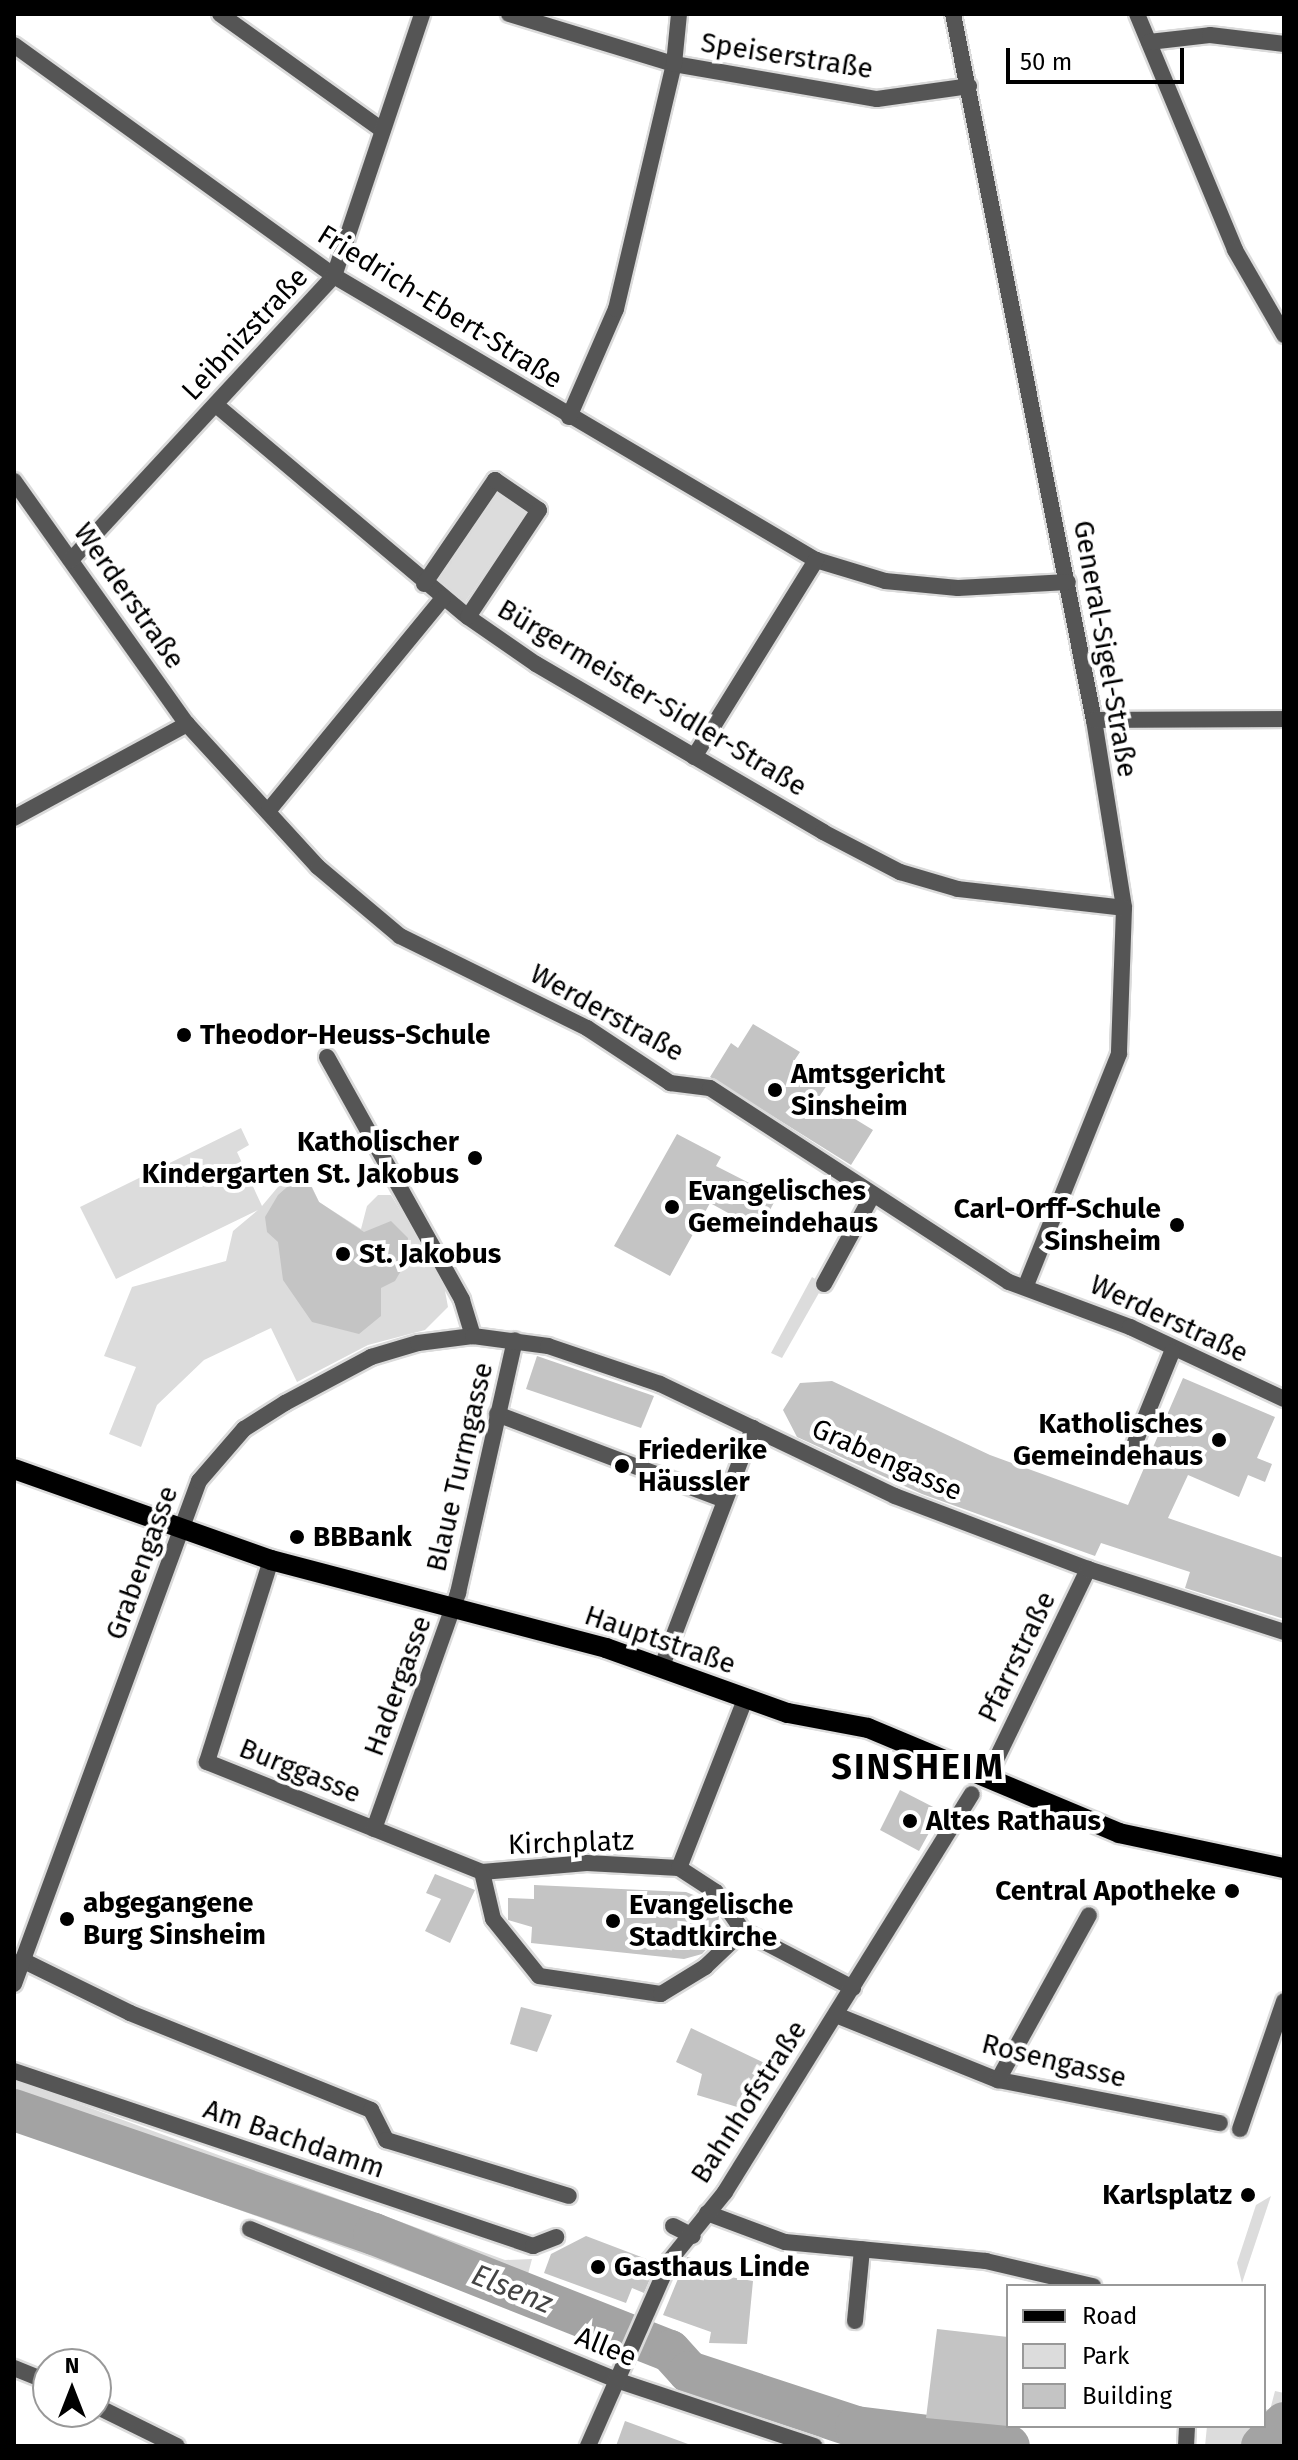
<!DOCTYPE html>
<meta charset="utf-8">
<style>
body{margin:0}
#map{position:relative;width:1298px;height:2460px;overflow:hidden;background:#fff;font-family:"Fira Sans",sans-serif}
div>[style]{position:absolute}
[style*='--x']{left:calc(var(--x)*1px);top:calc(var(--y)*1px);width:calc(var(--w)*1px);rotate:calc(var(--a)*1deg)}
.green>*{inset:0;background:#dcdcdc}
.river>*{height:42px;margin:-21px;padding:0 21px;transform-origin:21px;border-radius:21px;background:#a3a3a3}
.building>*{inset:0;background:#c4c4c4}
.roads{filter:drop-shadow(2px 0 #dbdbdb) drop-shadow(-2px 0 #dbdbdb) drop-shadow(0 2px #dbdbdb) drop-shadow(0 -2px #dbdbdb)}
.street>*{height:16px;margin:-8px;padding:0 8px;transform-origin:8px;border-radius:8px;background:#555}
.primary>*{height:20px;margin:-10px;padding:0 10px;transform-origin:10px;border-radius:10px;background:#000}
.dots>*{width:22px;height:22px;translate:-50% -50%;box-sizing:border-box;border:4px solid #fff;border-radius:50%}
span{translate:-50% -50%;white-space:nowrap;text-align:center;line-height:1.15;-webkit-text-stroke:8px #fff;paint-order:stroke}
.street-label{font-size:28px;color:#000}
.poi-label{font-size:28px;color:#000;font-weight:700}
.left{translate:0 -50%;text-align:left}
.right{translate:-100% -50%;text-align:right}
.water-label{font-size:30px;color:#444;font-style:italic}
.district-label{font-size:36px;color:#000;font-weight:700;letter-spacing:2px}
.frame{position:absolute;inset:0;border:16px solid #000;pointer-events:none}
.legend{position:absolute;left:1006px;top:2284px;width:260px;height:144px;box-sizing:border-box;background:#fff;border:2px solid #999;margin:0;padding:10px 14px;list-style:none;font-size:24px;color:#000}
.legend li{display:flex;align-items:center;gap:16px;height:40px}
.legend b{width:40px;border:2px solid #999}
.north{position:absolute;left:32px;top:2348px;width:80px;height:80px;box-sizing:border-box;background:#fff;border:2px solid #999;border-radius:50%;rotate:0deg;font-size:22px;font-weight:700;line-height:32px;text-align:center;color:#000}
.north::after{content:'';display:block;margin:auto;width:28px;height:36px;background:#000;clip-path:polygon(50% 0,100% 100%,50% 72%,0 100%)}
.scale{position:absolute;left:1006px;top:48px;width:178px;height:36px;box-sizing:border-box;border:4px solid #000;border-top:0;padding-left:10px;font-size:24px;line-height:28px;white-space:nowrap;color:#000;-webkit-text-stroke:6px #fff;paint-order:stroke}
</style>
<div id="map">
<div class="green">
<i style="clip-path:polygon(497px 492px,526px 512px,465px 602px,438px 581px)"></i>
<i style="clip-path:polygon(241px 1128px,249px 1145px,237px 1152px,262px 1206px,283px 1181px,288px 1185px,305px 1172px,319px 1202px,361px 1229px,367px 1206px,378px 1195px,391px 1195px,443px 1280px,448px 1307px,425px 1330px,368px 1345px,297px 1382px,271px 1328px,204px 1360px,157px 1405px,141px 1447px,109px 1434px,136px 1367px,104px 1356px,132px 1287px,226px 1261px,233px 1231px,258px 1210px,116px 1279px,80px 1207px)"></i>
<i style="clip-path:polygon(812px 1277px,824px 1284px,782px 1358px,771px 1353px)"></i>
<i style="clip-path:polygon(14px 2080px,505px 2260px,532px 2259px,528px 2274px,632px 2314px,617px 2346px,14px 2129px)"></i>
<i style="clip-path:polygon(1271px 2196px,1242px 2283px,1237px 2263px,1256px 2205px)"></i>
<i style="clip-path:polygon(1275px 2391px,1284px 2393px,1284px 2405px,1272px 2422px,1244px 2445px,1205px 2446px,1207px 2426px,1264px 2426px,1264px 2409px,1270px 2410px)"></i>
</div>
<div class="river">
<i style="--x:14;--y:2110;--w:381;--a:19"></i>
<i style="--x:374;--y:2234;--w:318;--a:21.6"></i>
<i style="--x:670;--y:2351;--w:28;--a:48"></i>
<i style="--x:689;--y:2372;--w:176;--a:18.2"></i>
<i style="--x:856;--y:2427;--w:154;--a:7.1"></i>
<i style="--x:1262;--y:2446;--w:32;--a:-46"></i>
</div>
<div class="building">
<i style="clip-path:polygon(753px 1024px,800px 1052px,794px 1061px,829px 1082px,819px 1097px,873px 1130px,851px 1165px,710px 1077px,731px 1043px,738px 1048px)"></i>
<i style="clip-path:polygon(677px 1134px,721px 1157px,716px 1166px,777px 1197px,759px 1230px,710px 1203px,670px 1276px,614px 1246px)"></i>
<i style="clip-path:polygon(304px 1172px,319px 1202px,364px 1232px,391px 1221px,408px 1238px,405px 1264px,395px 1281px,381px 1288px,381px 1316px,359px 1334px,312px 1322px,283px 1280px,278px 1242px,267px 1232px,265px 1217px,278px 1195px)"></i>
<i style="clip-path:polygon(537px 1356px,654px 1396px,641px 1428px,526px 1389px)"></i>
<i style="clip-path:polygon(1183px 1378px,1275px 1417px,1257px 1458px,1272px 1464px,1265px 1482px,1248px 1475px,1239px 1497px,1188px 1475px,1168px 1518px,1284px 1558px,1284px 1619px,1185px 1588px,1190px 1572px,1101px 1543px,1095px 1556px,922px 1494px,797px 1437px,783px 1410px,800px 1383px,832px 1381px,990px 1455px,1128px 1505px)"></i>
<i style="clip-path:polygon(900px 1790px,941px 1811px,919px 1851px,880px 1830px)"></i>
<i style="clip-path:polygon(435px 1874px,475px 1890px,450px 1943px,425px 1931px,441px 1899px,426px 1893px)"></i>
<i style="clip-path:polygon(534px 1885px,686px 1892px,706px 1900px,719px 1916px,716px 1939px,702px 1954px,684px 1959px,531px 1943px,532px 1927px,508px 1920px,508px 1898px,534px 1899px)"></i>
<i style="clip-path:polygon(521px 2007px,552px 2015px,537px 2052px,510px 2044px)"></i>
<i style="clip-path:polygon(691px 2028px,779px 2070px,754px 2112px,697px 2095px,702px 2074px,676px 2062px)"></i>
<i style="clip-path:polygon(586px 2236px,657px 2263px,644px 2293px,632px 2288px,626px 2303px,544px 2273px,551px 2254px)"></i>
<i style="clip-path:polygon(687px 2257px,721px 2264px,719px 2275px,753px 2281px,747px 2344px,709px 2343px,711px 2332px,663px 2315px)"></i>
<i style="clip-path:polygon(937px 2329px,1008px 2337px,1008px 2426px,926px 2418px)"></i>
<i style="clip-path:polygon(625px 2421px,688px 2444px,688px 2446px,616px 2446px)"></i>
</div>
<div class="roads">
<div class="street">
<i style="--x:220;--y:14;--w:199;--a:35.6"></i>
<i style="--x:509;--y:14;--w:172;--a:16.9"></i>
<i style="--x:674;--y:64;--w:206;--a:9.8"></i>
<i style="--x:877;--y:99;--w:93;--a:-8"></i>
<i style="--x:953;--y:14;--w:720;--a:78.71"></i>
<i style="--x:1094;--y:720;--w:190;--a:80.9"></i>
<i style="--x:1124;--y:908;--w:146;--a:92"></i>
<i style="--x:1119;--y:1054;--w:247;--a:111.9"></i>
<i style="--x:1137;--y:14;--w:256;--a:67.4"></i>
<i style="--x:1235;--y:250;--w:98;--a:60"></i>
<i style="--x:1149;--y:42;--w:61;--a:-6.5"></i>
<i style="--x:1210;--y:35;--w:75;--a:6.9"></i>
<i style="--x:14;--y:45;--w:395;--a:35.8"></i>
<i style="--x:334;--y:276;--w:559;--a:30.51"></i>
<i style="--x:816;--y:560;--w:72;--a:16.9"></i>
<i style="--x:885;--y:581;--w:73;--a:5.5"></i>
<i style="--x:958;--y:588;--w:110;--a:-3.1"></i>
<i style="--x:216;--y:405;--w:329;--a:40.1"></i>
<i style="--x:468;--y:617;--w:83;--a:34.7"></i>
<i style="--x:536;--y:664;--w:333;--a:30.3"></i>
<i style="--x:823;--y:832;--w:87;--a:27.5"></i>
<i style="--x:900;--y:872;--w:60;--a:16.3"></i>
<i style="--x:958;--y:889;--w:167;--a:6.5"></i>
<i style="--x:569;--y:417;--w:118;--a:-66.5"></i>
<i style="--x:616;--y:309;--w:252;--a:-76.7"></i>
<i style="--x:674;--y:64;--w:50;--a:-84.3"></i>
<i style="--x:14;--y:481;--w:298;--a:54.6"></i>
<i style="--x:187;--y:724;--w:194;--a:47.5"></i>
<i style="--x:318;--y:867;--w:107;--a:40.1"></i>
<i style="--x:400;--y:936;--w:208;--a:26.2"></i>
<i style="--x:587;--y:1028;--w:100;--a:33.5"></i>
<i style="--x:670;--y:1083;--w:40;--a:7.1"></i>
<i style="--x:710;--y:1088;--w:356;--a:33"></i>
<i style="--x:1009;--y:1282;--w:129;--a:20.4"></i>
<i style="--x:1130;--y:1327;--w:170;--a:25.1"></i>
<i style="--x:71;--y:560;--w:387;--a:-47.2"></i>
<i style="--x:334;--y:276;--w:276;--a:-71.4"></i>
<i style="--x:424;--y:584;--w:126;--a:-55.7"></i>
<i style="--x:495;--y:480;--w:53;--a:34.3"></i>
<i style="--x:539;--y:510;--w:128;--a:123.6"></i>
<i style="--x:1094;--y:720;--w:190;--a:-0.3"></i>
<i style="--x:694;--y:757;--w:232;--a:-58.2"></i>
<i style="--x:269;--y:810;--w:274;--a:-50.6"></i>
<i style="--x:14;--y:818;--w:197;--a:-28.5"></i>
<i style="--x:327;--y:1057;--w:278;--a:60.9"></i>
<i style="--x:462;--y:1300;--w:38;--a:73"></i>
<i style="--x:824;--y:1284;--w:102;--a:-61.4"></i>
<i style="--x:497;--y:1414;--w:241;--a:20.7"></i>
<i style="--x:1132;--y:1450;--w:106;--a:-67.8"></i>
<i style="--x:271;--y:1560;--w:212;--a:107.6"></i>
<i style="--x:207;--y:1762;--w:296;--a:21.8"></i>
<i style="--x:482;--y:1872;--w:105;--a:-4.9"></i>
<i style="--x:587;--y:1863;--w:92;--a:3.1"></i>
<i style="--x:679;--y:1868;--w:44;--a:33"></i>
<i style="--x:716;--y:1892;--w:47;--a:55.3"></i>
<i style="--x:743;--y:1931;--w:124;--a:27.4"></i>
<i style="--x:662;--y:1666;--w:255;--a:-69.1"></i>
<i style="--x:992;--y:1768;--w:221;--a:-64.2"></i>
<i style="--x:374;--y:1829;--w:251;--a:-70.4"></i>
<i style="--x:458;--y:1593;--w:259;--a:-77.3"></i>
<i style="--x:679;--y:1868;--w:180;--a:-68.6"></i>
<i style="--x:482;--y:1872;--w:48;--a:76.8"></i>
<i style="--x:493;--y:1919;--w:73;--a:51.1"></i>
<i style="--x:539;--y:1976;--w:123;--a:8.4"></i>
<i style="--x:661;--y:1994;--w:52;--a:-31.5"></i>
<i style="--x:705;--y:1967;--w:52;--a:-43.5"></i>
<i style="--x:22;--y:1960;--w:120;--a:26.1"></i>
<i style="--x:130;--y:2013;--w:260;--a:21.9"></i>
<i style="--x:371;--y:2110;--w:34;--a:63"></i>
<i style="--x:386;--y:2140;--w:191;--a:17"></i>
<i style="--x:14;--y:1984;--w:536;--a:-69.81"></i>
<i style="--x:199;--y:1481;--w:69;--a:-49.1"></i>
<i style="--x:244;--y:1429;--w:49;--a:-32.4"></i>
<i style="--x:285;--y:1403;--w:98;--a:-28.1"></i>
<i style="--x:371;--y:1357;--w:49;--a:-16.6"></i>
<i style="--x:418;--y:1343;--w:55;--a:-7.3"></i>
<i style="--x:473;--y:1336;--w:76;--a:7.6"></i>
<i style="--x:548;--y:1346;--w:118;--a:18.7"></i>
<i style="--x:660;--y:1384;--w:260;--a:25.5"></i>
<i style="--x:895;--y:1496;--w:206;--a:20.7"></i>
<i style="--x:1088;--y:1569;--w:206;--a:17.8"></i>
<i style="--x:836;--y:2015;--w:175;--a:21.9"></i>
<i style="--x:998;--y:2080;--w:226;--a:11"></i>
<i style="--x:14;--y:2071;--w:548;--a:18.63"></i>
<i style="--x:533;--y:2246;--w:25;--a:-21"></i>
<i style="--x:998;--y:2080;--w:188;--a:-61.1"></i>
<i style="--x:1240;--y:2129;--w:135;--a:-71"></i>
<i style="--x:707;--y:2213;--w:83;--a:20.4"></i>
<i style="--x:785;--y:2242;--w:202;--a:5.4"></i>
<i style="--x:986;--y:2261;--w:110;--a:13.2"></i>
<i style="--x:673;--y:2226;--w:22;--a:27"></i>
<i style="--x:250;--y:2229;--w:396;--a:22.4"></i>
<i style="--x:616;--y:2380;--w:209;--a:18.4"></i>
<i style="--x:855;--y:2321;--w:72;--a:-84.4"></i>
<i style="--x:14;--y:2368;--w:37;--a:22"></i>
<i style="--x:96;--y:2406;--w:90;--a:26.3"></i>
<i style="--x:588;--y:2446;--w:203;--a:-66.2"></i>
<i style="--x:670;--y:2260;--w:87;--a:-51"></i>
<i style="--x:725;--y:2192;--w:468;--a:-58.2"></i>
<i style="--x:1186;--y:2446;--w:20;--a:-87"></i>
</div>
<div class="primary">
<i style="--x:14;--y:1469;--w:273;--a:19.5"></i>
<i style="--x:271;--y:1560;--w:346;--a:14.7"></i>
<i style="--x:606;--y:1648;--w:193;--a:19.7"></i>
<i style="--x:788;--y:1713;--w:81;--a:10.6"></i>
<i style="--x:868;--y:1728;--w:272;--a:22.7"></i>
<i style="--x:1119;--y:1833;--w:169;--a:12"></i>
</div>
</div>
<div class="dots">
<i style="left:184px;top:1035px;background:#000"></i>
<i style="left:775px;top:1090px;background:#000"></i>
<i style="left:475px;top:1158px;background:#000"></i>
<i style="left:672px;top:1207px;background:#000"></i>
<i style="left:1177px;top:1225px;background:#000"></i>
<i style="left:343px;top:1254px;background:#000"></i>
<i style="left:1219px;top:1440px;background:#000"></i>
<i style="left:622px;top:1466px;background:#000"></i>
<i style="left:297px;top:1537px;background:#000"></i>
<i style="left:910px;top:1821px;background:#000"></i>
<i style="left:1232px;top:1891px;background:#000"></i>
<i style="left:67px;top:1919px;background:#000"></i>
<i style="left:613px;top:1921px;background:#000"></i>
<i style="left:1248px;top:2195px;background:#000"></i>
<i style="left:598px;top:2267px;background:#000"></i>
</div>
<div class="street-label">
<span style="left:787px;top:56px;rotate:9deg">Speiserstraße</span>
<span style="left:440px;top:307px;rotate:32deg">Friedrich-Ebert-Straße</span>
<span style="left:245px;top:334px;rotate:-47deg">Leibnizstraße</span>
<span style="left:129px;top:596px;rotate:55deg">Werderstraße</span>
<span style="left:1105px;top:649px;rotate:80deg">General-Sigel-Straße</span>
<span style="left:652px;top:698px;rotate:31deg">Bürgermeister-Sidler-Straße</span>
<span style="left:607px;top:1013px;rotate:29deg">Werderstraße</span>
<span style="left:1169px;top:1319px;rotate:25deg">Werderstraße</span>
<span style="left:887px;top:1460px;rotate:24deg">Grabengasse</span>
<span style="left:460px;top:1467px;rotate:-77deg">Blaue Turmgasse</span>
<span style="left:142px;top:1563px;rotate:-70deg">Grabengasse</span>
<span style="left:660px;top:1640px;rotate:19deg">Hauptstraße</span>
<span style="left:1017px;top:1657px;rotate:-64deg">Pfarrstraße</span>
<span style="left:398px;top:1686px;rotate:-70deg">Hadergasse</span>
<span style="left:300px;top:1771px;rotate:22deg">Burggasse</span>
<span style="left:571px;top:1843px;rotate:-2deg">Kirchplatz</span>
<span style="left:1054px;top:2061px;rotate:14deg">Rosengasse</span>
<span style="left:749px;top:2102px;rotate:-57deg">Bahnhofstraße</span>
<span style="left:294px;top:2139px;rotate:19deg">Am Bachdamm</span>
<span style="left:606px;top:2347px;rotate:22deg">Allee</span>
</div>
<div class="poi-label">
<span class="left" style="left:200px;top:1035px">Theodor-Heuss-Schule</span>
<span class="left" style="left:791px;top:1090px">Amtsgericht<br>Sinsheim</span>
<span class="right" style="left:459px;top:1158px">Katholischer<br>Kindergarten St. Jakobus</span>
<span class="left" style="left:688px;top:1207px">Evangelisches<br>Gemeindehaus</span>
<span class="right" style="left:1161px;top:1225px">Carl-Orff-Schule<br>Sinsheim</span>
<span class="left" style="left:359px;top:1254px">St. Jakobus</span>
<span class="right" style="left:1203px;top:1440px">Katholisches<br>Gemeindehaus</span>
<span class="left" style="left:638px;top:1466px">Friederike<br>Häussler</span>
<span class="left" style="left:313px;top:1537px">BBBank</span>
<span class="left" style="left:926px;top:1821px">Altes Rathaus</span>
<span class="right" style="left:1216px;top:1891px">Central Apotheke</span>
<span class="left" style="left:83px;top:1919px">abgegangene<br>Burg Sinsheim</span>
<span class="left" style="left:629px;top:1921px">Evangelische<br>Stadtkirche</span>
<span class="right" style="left:1232px;top:2195px">Karlsplatz</span>
<span class="left" style="left:614px;top:2267px">Gasthaus Linde</span>
</div>
<div class="water-label">
<span style="left:512px;top:2289px;rotate:22deg">Elsenz</span>
</div>
<div class="district-label">
<span style="left:918px;top:1768px">SINSHEIM</span>
</div>
<div class="frame"></div>
<ul class="legend">
<li><b style="height:10px;background:#000"></b>Road</li>
<li><b style="height:22px;background:#dcdcdc"></b>Park</li>
<li><b style="height:22px;background:#c4c4c4"></b>Building</li>
</ul>
<div class="north">N</div>
<div class="scale">50 m</div>
</div>
